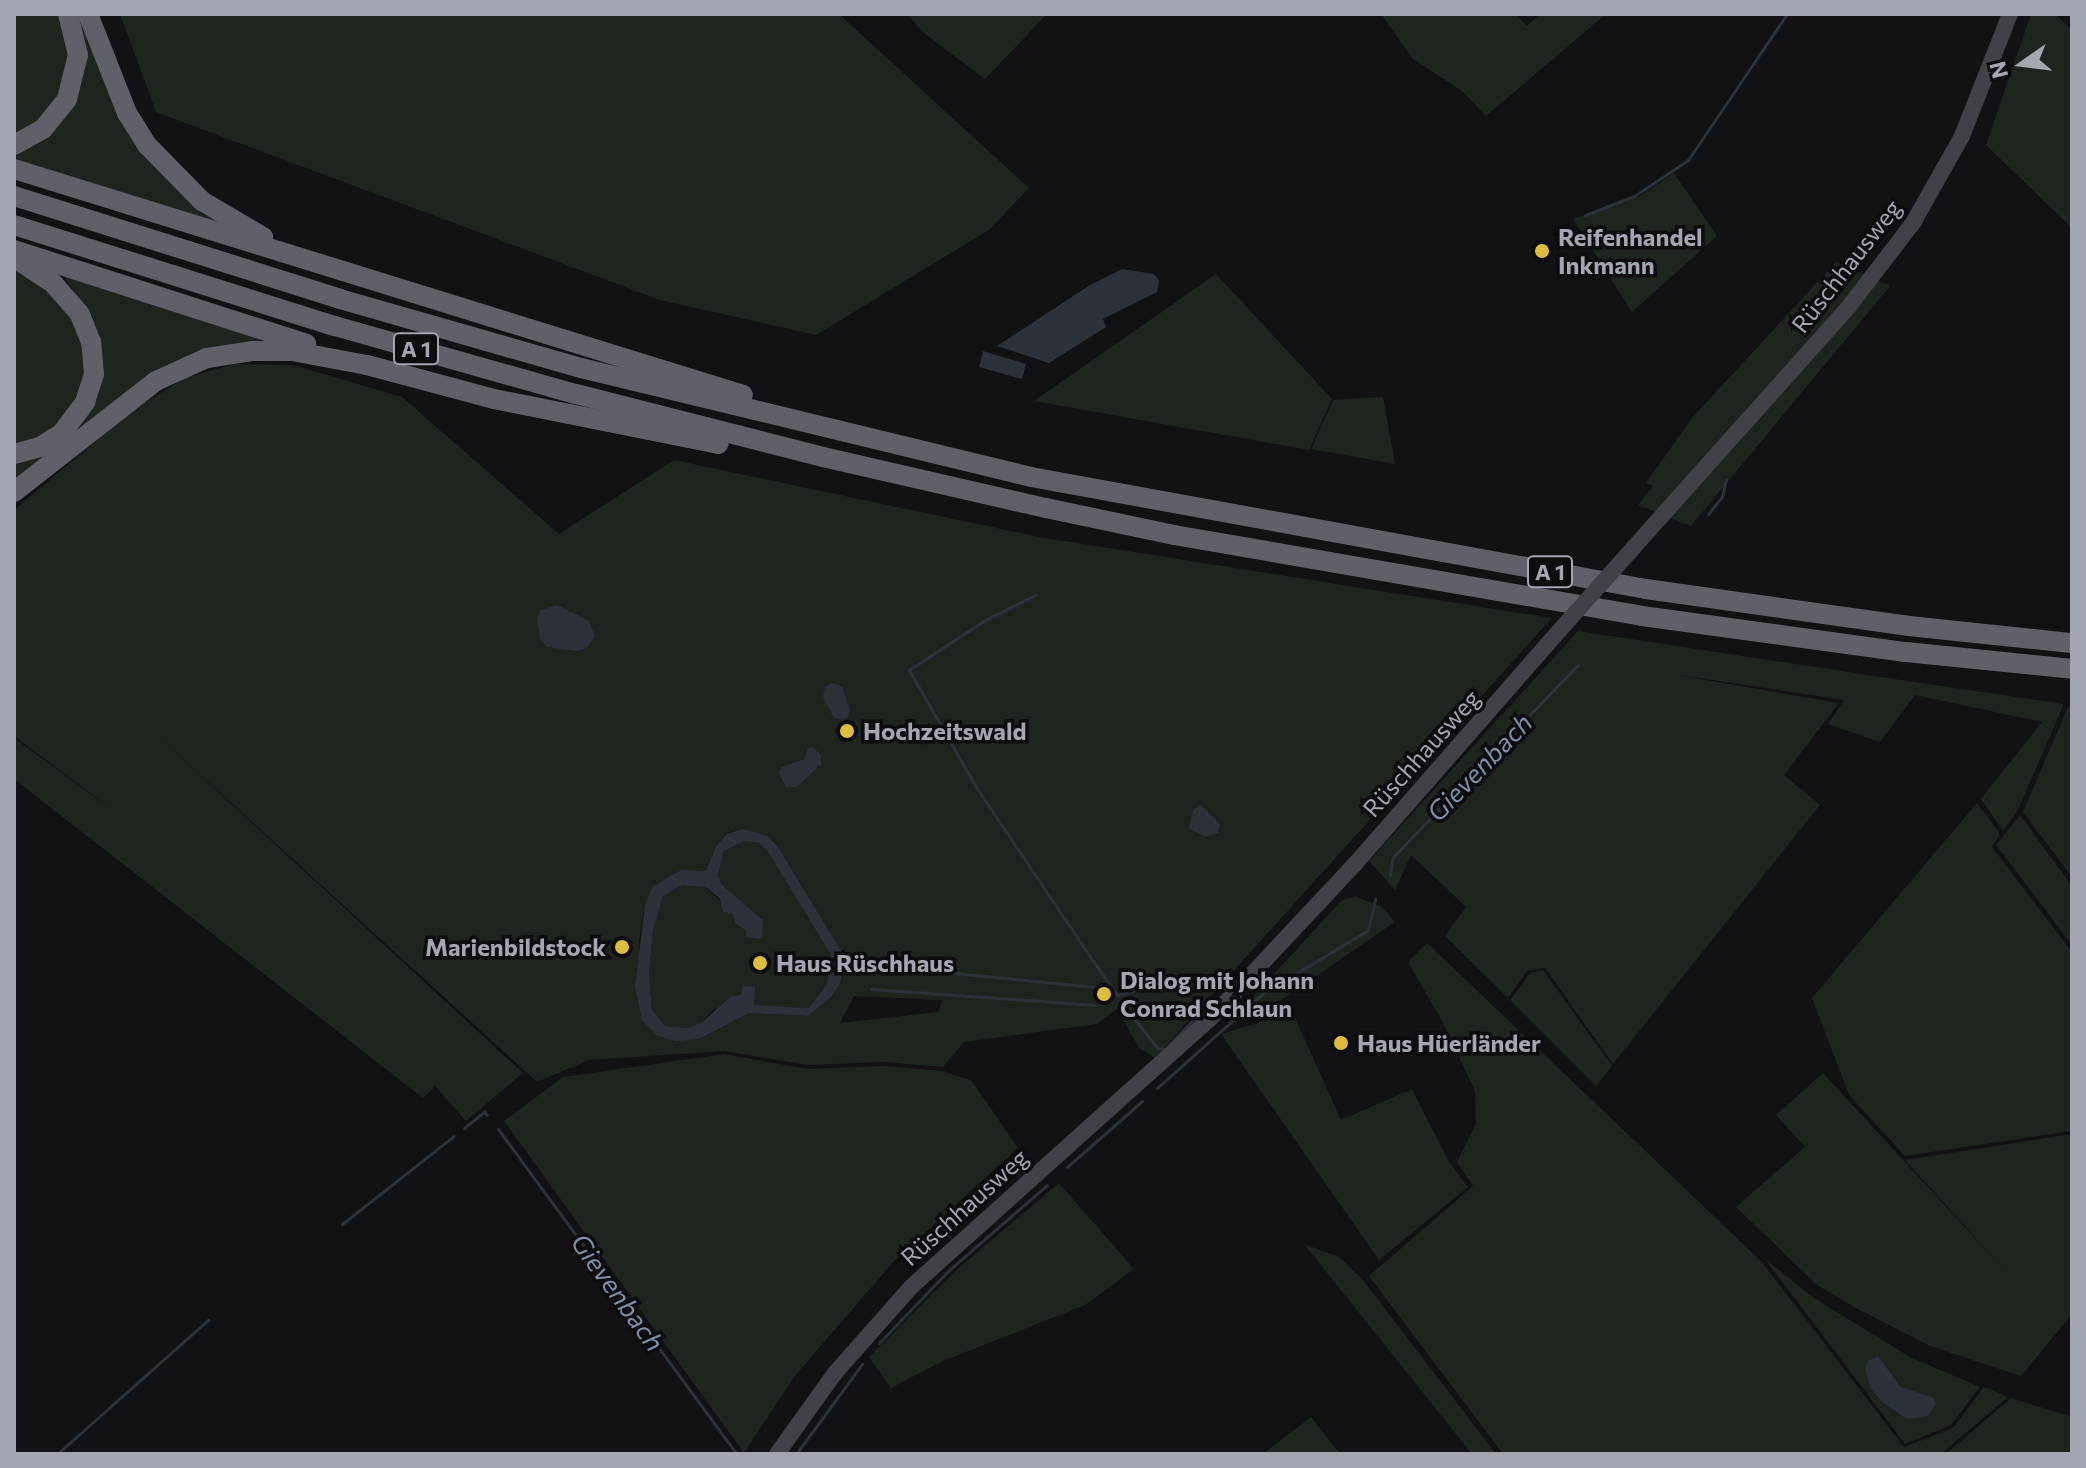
<!DOCTYPE html>
<meta charset="utf-8">
<style>
body{margin:0}
#map{position:relative;width:2086px;height:1468px;overflow:hidden;background:#121113;font-family:Commissioner,sans-serif}
div>[style]{position:absolute}
[style*='--x']{left:calc(var(--x)*1px);top:calc(var(--y)*1px);width:calc(var(--w)*1px);rotate:calc(var(--a)*1deg)}
.green>*{inset:0;background:#1e251f}
.water>*{inset:0;background:#2c323a}
.stream>*{height:3px;margin:-1.5px;padding:0 1.5px;transform-origin:1.5px;border-radius:1.5px;background:#2c323a}
.secondary>*{height:16px;margin:-8px;padding:0 8px;transform-origin:8px;border-radius:8px;background:#414247}
.highway>*{height:20px;margin:-10px;padding:0 10px;transform-origin:10px;border-radius:10px;background:#5f6068}
.secondary-bridge>*{height:16px;margin:-8px;padding:0 8px;transform-origin:8px;border-radius:8px;background:#414247}
.dots>*{width:22px;height:22px;translate:-50% -50%;box-sizing:border-box;border:4px solid #0d0c0e;border-radius:50%}
span{translate:-50% -50%;white-space:nowrap;text-align:center;line-height:1.15;-webkit-text-stroke:7px #0d0c0e;paint-order:stroke}
.shield-label span{padding:2px 6px;background:#0d0c0e;border:2px solid;border-radius:6px;-webkit-text-stroke-width:0}
.shield-label{font-size:22px;color:#a4a7b2;font-weight:700}
.poi-label{font-size:24px;color:#a4a7b2;font-weight:700}
.left{translate:0 -50%;text-align:left}
.right{translate:-100% -50%;text-align:right}
.street-label{font-size:24px;color:#a4a7b2}
.water-label{font-size:26px;color:#7e90aa;font-style:italic}
.frame{position:absolute;inset:0;border:16px solid #a4a7b2;pointer-events:none}
.north{position:absolute;left:1982px;top:24px;width:80px;height:80px;-webkit-text-stroke:6px #0d0c0e;paint-order:stroke;rotate:256deg;font-size:22px;font-weight:700;line-height:32px;text-align:center;color:#a4a7b2}
.north::after{content:'';display:block;margin:auto;width:28px;height:36px;background:#a4a7b2;clip-path:polygon(50% 0,100% 100%,50% 72%,0 100%)}
</style>
<div id="map">
<div class="green">
<i style="clip-path:polygon(14px 14px,58px 14px,69px 46px,63px 89px,39px 123px,14px 136px)"></i>
<i style="clip-path:polygon(82px 14px,121px 110px,246px 235px,14px 161px,14px 151px,54px 128px)"></i>
<i style="clip-path:polygon(120px 14px,839px 14px,1029px 188px,989px 230px,816px 335px,660px 300px,156px 112px)"></i>
<i style="clip-path:polygon(907px 14px,1047px 14px,985px 79px,925px 34px)"></i>
<i style="clip-path:polygon(1381px 14px,1516px 14px,1527px 26px,1540px 14px,1606px 14px,1486px 116px,1462px 91px,1413px 59px)"></i>
<i style="clip-path:polygon(2031px 14px,2055px 14px,2072px 30px,2072px 228px,1986px 145px)"></i>
<i style="clip-path:polygon(1674px 173px,1717px 236px,1632px 312px,1573px 219px,1640px 196px)"></i>
<i style="clip-path:polygon(1836px 262px,1890px 286px,1691px 526px,1638px 505px,1653px 486px,1646px 483px,1692px 418px)"></i>
<i style="clip-path:polygon(14px 265px,63px 303px,80px 330px,85px 373px,77px 398px,55px 428px,35px 440px,14px 446px)"></i>
<i style="clip-path:polygon(1216px 274px,1332px 399px,1309px 450px,1034px 401px)"></i>
<i style="clip-path:polygon(63px 275px,278px 342px,209px 353px,14px 486px,14px 460px,91px 401px,81px 301px)"></i>
<i style="clip-path:polygon(evenodd,234px 364px,293px 365px,402px 397px,559px 534px,674px 460px,1039px 537px,1552px 618px,1155px 1058px,1139px 1048px,1117px 1009px,1097px 1024px,964px 1042px,943px 1067px,883px 1062px,808px 1065px,724px 1051px,589px 1060px,537px 1082px,147px 726px,523px 1073px,466px 1121px,435px 1086px,423px 1098px,14px 779px,14px 738px,121px 816px,14px 736px,14px 510px,133px 410px,185px 378px,234px 364px,742px 829px,778px 847px,845px 957px,841px 981px,808px 1016px,748px 1013px,699px 1039px,642px 1020px,639px 940px,645px 904px,653px 886px,681px 870px,706px 871px,716px 846px,727px 833px,742px 829px,234px 364px,854px 996px,941px 1000px,942px 1001px,938px 1012px,840px 1023px,854px 996px)"></i>
<i style="clip-path:polygon(1383px 397px,1395px 464px,1311px 449px,1333px 400px)"></i>
<i style="clip-path:polygon(1578px 631px,1914px 682px,2064px 704px,2017px 812px,2003px 831px,1981px 799px,2042px 722px,1915px 695px,1880px 742px,1828px 724px,1844px 700px,1672px 674px,1839px 703px,1784px 775px,1820px 805px,1613px 1064px,1545px 968px,1527px 971px,1508px 998px,1445px 936px,1466px 907px,1411px 855px,1395px 890px,1369px 861px)"></i>
<i style="clip-path:polygon(2068px 707px,2072px 708px,2072px 877px,2023px 812px)"></i>
<i style="clip-path:polygon(1977px 803px,2000px 834px,1992px 847px,2072px 952px,2072px 1131px,1905px 1156px,1849px 1095px,1812px 998px)"></i>
<i style="clip-path:polygon(2020px 815px,2072px 886px,2072px 945px,1996px 845px)"></i>
<i style="clip-path:polygon(745px 841px,759px 843px,768px 852px,831px 955px,827px 984px,809px 1008px,754px 1005px,741px 996px,723px 1008px,714px 1009px,702px 1022px,689px 1028px,665px 1026px,652px 1010px,649px 974px,653px 929px,663px 896px,683px 885px,694px 884px,706px 887px,732px 913px,763px 920px,722px 885px,718px 875px,724px 851px)"></i>
<i style="clip-path:polygon(1355px 896px,1382px 907px,1395px 922px,1258px 1016px,1228px 1024px,1341px 901px)"></i>
<i style="clip-path:polygon(1427px 943px,1761px 1261px,1904px 1447px,1953px 1428px,1984px 1387px,2008px 1397px,1941px 1454px,1503px 1454px,1369px 1276px,1473px 1186px,1457px 1162px,1476px 1123px,1475px 1091px,1443px 1023px,1408px 962px)"></i>
<i style="clip-path:polygon(1543px 970px,1612px 1066px,1596px 1086px,1510px 1000px,1530px 973px)"></i>
<i style="clip-path:polygon(1288px 1002px,1341px 1120px,1412px 1089px,1449px 1162px,1468px 1187px,1379px 1260px,1221px 1034px,1258px 1023px)"></i>
<i style="clip-path:polygon(724px 1054px,808px 1069px,884px 1066px,943px 1071px,972px 1081px,1018px 1148px,894px 1261px,794px 1377px,744px 1453px,504px 1121px,563px 1077px)"></i>
<i style="clip-path:polygon(1823px 1073px,2010px 1276px,1905px 1160px,2072px 1134px,2072px 1314px,2021px 1376px,1930px 1346px,1856px 1308px,1817px 1285px,1736px 1207px,1805px 1147px,1776px 1115px)"></i>
<i style="clip-path:polygon(1059px 1183px,1134px 1269px,1085px 1305px,943px 1361px,891px 1388px,869px 1357px,953px 1273px)"></i>
<i style="clip-path:polygon(1304px 1244px,1339px 1257px,1363px 1280px,1496px 1454px,1472px 1454px)"></i>
<i style="clip-path:polygon(evenodd,1765px 1259px,1814px 1298px,1910px 1357px,1980px 1387px,1951px 1425px,1905px 1444px,1765px 1259px,1878px 1356px,1901px 1387px,1911px 1393px,1927px 1395px,1882px 1402px,1873px 1358px,1878px 1356px)"></i>
<i style="clip-path:polygon(2011px 1398px,2072px 1417px,2072px 1454px,1946px 1454px)"></i>
<i style="clip-path:polygon(1311px 1417px,1340px 1454px,1263px 1454px)"></i>
</div>
<div class="water">
<i style="clip-path:polygon(1122px 269px,1154px 274px,1159px 281px,1157px 292px,1103px 319px,1106px 327px,1049px 363px,997px 346px,1090px 285px)"></i>
<i style="clip-path:polygon(983px 351px,1026px 364px,1022px 379px,979px 367px)"></i>
<i style="clip-path:polygon(557px 605px,589px 621px,595px 636px,587px 647px,577px 651px,547px 647px,540px 639px,537px 618px,541px 610px)"></i>
<i style="clip-path:polygon(833px 683px,842px 687px,850px 710px,848px 717px,842px 720px,834px 718px,823px 697px,825px 687px)"></i>
<i style="clip-path:polygon(813px 747px,821px 756px,821px 764px,797px 787px,786px 787px,779px 773px,782px 767px,805px 759px,807px 748px)"></i>
<i style="clip-path:polygon(1200px 804px,1220px 824px,1218px 833px,1206px 837px,1189px 828px,1193px 811px)"></i>
<i style="clip-path:polygon(evenodd,742px 829px,768px 836px,778px 847px,845px 957px,841px 981px,831px 997px,808px 1016px,749px 1013px,699px 1039px,676px 1041px,658px 1036px,642px 1020px,635px 987px,645px 904px,653px 886px,681px 870px,706px 871px,716px 846px,727px 834px,742px 829px,745px 841px,759px 843px,768px 852px,831px 955px,827px 984px,809px 1008px,754px 1005px,755px 987px,743px 986px,741px 995px,732px 996px,702px 1022px,689px 1028px,665px 1026px,652px 1010px,649px 974px,653px 930px,663px 896px,683px 885px,706px 887px,720px 899px,723px 912px,732px 913px,736px 924px,746px 930px,746px 937px,762px 939px,763px 920px,722px 885px,718px 875px,724px 851px,745px 841px)"></i>
<i style="clip-path:polygon(1878px 1356px,1901px 1387px,1934px 1398px,1936px 1404px,1928px 1416px,1907px 1419px,1882px 1402px,1871px 1389px,1865px 1370px,1868px 1361px)"></i>
</div>
<div class="stream">
<i style="--x:1585;--y:215;--w:53;--a:-21.2"></i>
<i style="--x:1634;--y:196;--w:65;--a:-33.7"></i>
<i style="--x:1688;--y:160;--w:176;--a:-55.9"></i>
<i style="--x:1708;--y:514;--w:22;--a:-51"></i>
<i style="--x:1722;--y:497;--w:18;--a:-77"></i>
<i style="--x:1035;--y:595;--w:56;--a:153.4"></i>
<i style="--x:985;--y:620;--w:91;--a:146.7"></i>
<i style="--x:909;--y:670;--w:135;--a:60.2"></i>
<i style="--x:976;--y:787;--w:210;--a:56.1"></i>
<i style="--x:1093;--y:961;--w:42;--a:54.8"></i>
<i style="--x:1117;--y:995;--w:22;--a:-16"></i>
<i style="--x:1390;--y:875;--w:18;--a:-81"></i>
<i style="--x:1393;--y:857;--w:267;--a:-46.1"></i>
<i style="--x:875;--y:965;--w:223;--a:5.7"></i>
<i style="--x:871;--y:989;--w:224;--a:4.1"></i>
<i style="--x:1133;--y:1017;--w:39;--a:52"></i>
<i style="--x:1157;--y:1048;--w:8;--a:7"></i>
<i style="--x:1165;--y:1049;--w:54;--a:-46.5"></i>
<i style="--x:1157;--y:1088;--w:141;--a:-41.8"></i>
<i style="--x:1262;--y:994;--w:124;--a:-31.1"></i>
<i style="--x:1368;--y:930;--w:32;--a:-77"></i>
<i style="--x:464;--y:1128;--w:26;--a:-39"></i>
<i style="--x:484;--y:1112;--w:4;--a:45"></i>
<i style="--x:498;--y:1129;--w:403;--a:53.7"></i>
<i style="--x:1067;--y:1167;--w:100;--a:-41.3"></i>
<i style="--x:342;--y:1224;--w:142;--a:-38.2"></i>
<i style="--x:879;--y:1343;--w:100;--a:-46.2"></i>
<i style="--x:948;--y:1271;--w:131;--a:-41"></i>
<i style="--x:57;--y:1454;--w:202;--a:-41.6"></i>
<i style="--x:796;--y:1454;--w:112;--a:-53.7"></i>
</div>
<div class="secondary">
<i style="--x:1634;--y:547;--w:324;--a:-48.2"></i>
<i style="--x:1850;--y:305;--w:103;--a:-52.5"></i>
<i style="--x:1913;--y:223;--w:100;--a:-60.6"></i>
<i style="--x:1962;--y:136;--w:131;--a:-68.5"></i>
<i style="--x:777;--y:1454;--w:100;--a:-54.4"></i>
<i style="--x:835;--y:1373;--w:115;--a:-48.5"></i>
<i style="--x:911;--y:1287;--w:400;--a:-41.9"></i>
<i style="--x:1209;--y:1020;--w:214;--a:-46.9"></i>
<i style="--x:1355;--y:864;--w:310;--a:-48.8"></i>
</div>
<div class="highway">
<i style="--x:88;--y:14;--w:106;--a:68.5"></i>
<i style="--x:127;--y:113;--w:39;--a:58"></i>
<i style="--x:148;--y:146;--w:77;--a:45.5"></i>
<i style="--x:202;--y:201;--w:71;--a:30.5"></i>
<i style="--x:14;--y:145;--w:33;--a:-29"></i>
<i style="--x:43;--y:129;--w:38;--a:-51"></i>
<i style="--x:67;--y:99;--w:45;--a:-76"></i>
<i style="--x:78;--y:55;--w:42;--a:-103.7"></i>
<i style="--x:14;--y:169;--w:763;--a:17.22"></i>
<i style="--x:14;--y:196;--w:342;--a:17.5"></i>
<i style="--x:340;--y:299;--w:251;--a:16"></i>
<i style="--x:581;--y:368;--w:463;--a:13.6"></i>
<i style="--x:1031;--y:477;--w:625;--a:10.32"></i>
<i style="--x:1646;--y:589;--w:266;--a:8"></i>
<i style="--x:1909;--y:626;--w:164;--a:6"></i>
<i style="--x:14;--y:225;--w:337;--a:17.5"></i>
<i style="--x:335;--y:326;--w:250;--a:15.8"></i>
<i style="--x:576;--y:394;--w:255;--a:14.3"></i>
<i style="--x:823;--y:457;--w:229;--a:12.9"></i>
<i style="--x:1046;--y:508;--w:131;--a:11.9"></i>
<i style="--x:1174;--y:535;--w:475;--a:9.8"></i>
<i style="--x:1642;--y:616;--w:266;--a:7.8"></i>
<i style="--x:1906;--y:652;--w:167;--a:5.8"></i>
<i style="--x:14;--y:250;--w:307;--a:17.8"></i>
<i style="--x:14;--y:454;--w:27;--a:-15"></i>
<i style="--x:40;--y:447;--w:26;--a:-32"></i>
<i style="--x:62;--y:433;--w:39;--a:-53"></i>
<i style="--x:85;--y:402;--w:29;--a:-72"></i>
<i style="--x:94;--y:374;--w:32;--a:-95"></i>
<i style="--x:91;--y:342;--w:31;--a:-112"></i>
<i style="--x:79;--y:313;--w:38;--a:-131"></i>
<i style="--x:54;--y:284;--w:43;--a:-146.3"></i>
<i style="--x:14;--y:492;--w:180;--a:-38"></i>
<i style="--x:156;--y:381;--w:56;--a:-24.3"></i>
<i style="--x:207;--y:358;--w:47;--a:-8.7"></i>
<i style="--x:253;--y:351;--w:39;--a:0"></i>
<i style="--x:292;--y:351;--w:76;--a:10.6"></i>
<i style="--x:367;--y:365;--w:131;--a:15"></i>
<i style="--x:494;--y:399;--w:229;--a:11.3"></i>
</div>
<div class="secondary-bridge">
<i style="--x:1559;--y:631;--w:113;--a:-48.2"></i>
</div>
<div class="dots">
<i style="left:1542px;top:251px;background:#debc3e"></i>
<i style="left:847px;top:731px;background:#debc3e"></i>
<i style="left:622px;top:947px;background:#debc3e"></i>
<i style="left:760px;top:963px;background:#debc3e"></i>
<i style="left:1104px;top:994px;background:#debc3e"></i>
<i style="left:1341px;top:1043px;background:#debc3e"></i>
</div>
<div class="shield-label">
<span style="left:416px;top:349px">A 1</span>
<span style="left:1550px;top:572px">A 1</span>
</div>
<div class="poi-label">
<span class="left" style="left:1558px;top:251px">Reifenhandel<br>Inkmann</span>
<span class="left" style="left:863px;top:731px">Hochzeitswald</span>
<span class="right" style="left:606px;top:947px">Marienbildstock</span>
<span class="left" style="left:776px;top:963px">Haus Rüschhaus</span>
<span class="left" style="left:1120px;top:994px">Dialog mit Johann<br>Conrad Schlaun</span>
<span class="left" style="left:1357px;top:1043px">Haus Hüerländer</span>
</div>
<div class="street-label">
<span style="left:1846px;top:266px;rotate:-52deg">Rüschhausweg</span>
<span style="left:1421px;top:753px;rotate:-48deg">Rüschhausweg</span>
<span style="left:964px;top:1207px;rotate:-42deg">Rüschhausweg</span>
</div>
<div class="water-label">
<span style="left:1479px;top:767px;rotate:-46deg">Gievenbach</span>
<span style="left:618px;top:1292px;rotate:54deg">Gievenbach</span>
</div>
<div class="frame"></div>
<div class="north">N</div>
</div>
